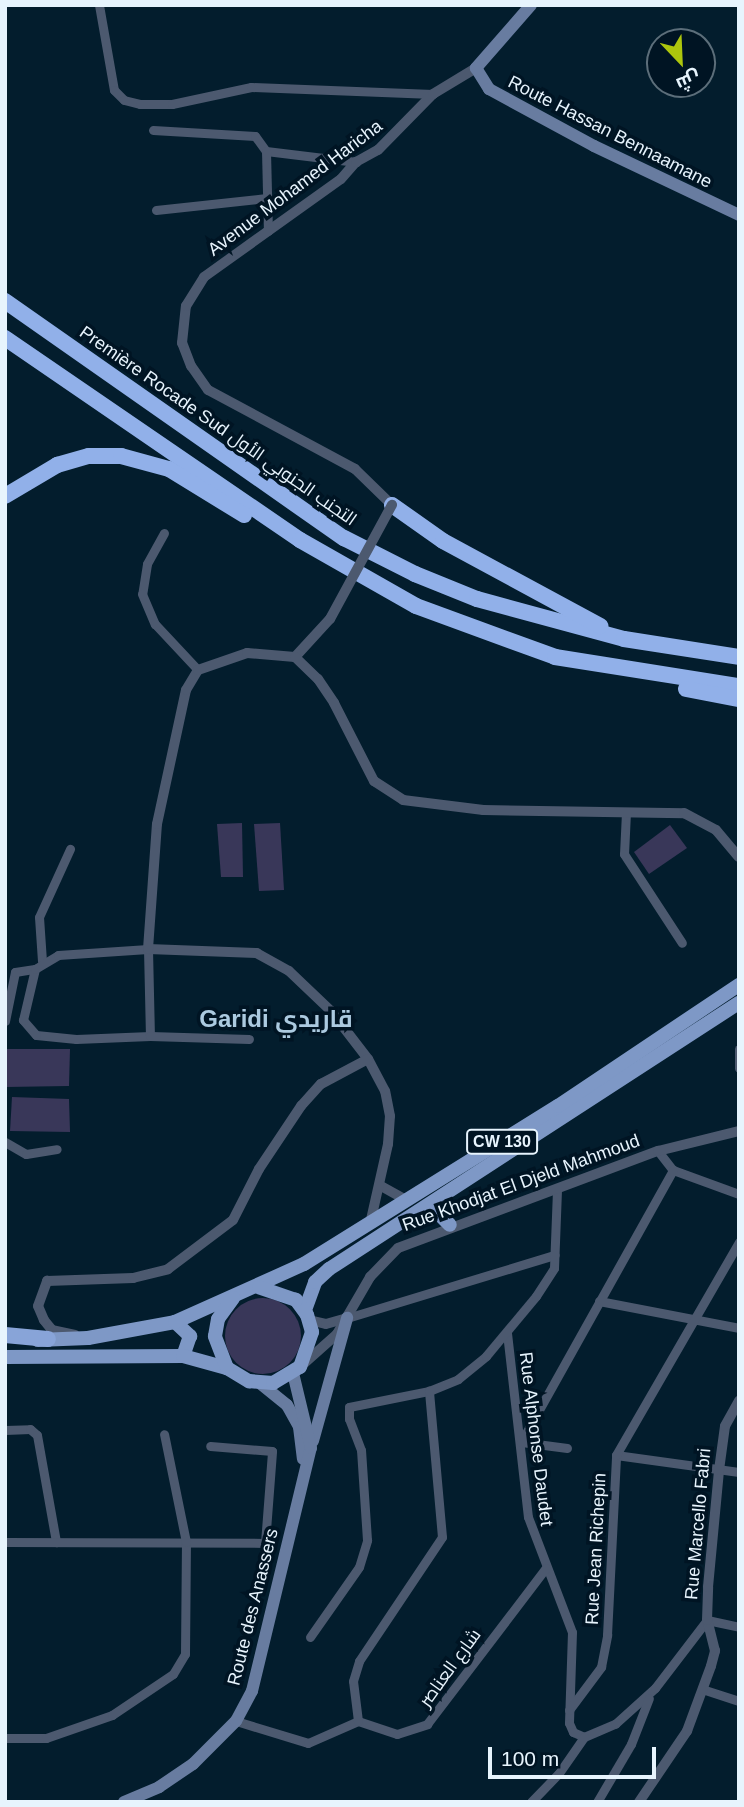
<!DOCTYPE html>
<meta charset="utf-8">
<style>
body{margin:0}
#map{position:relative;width:744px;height:1807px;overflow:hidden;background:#031d2d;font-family:Helvetica,Cairo,sans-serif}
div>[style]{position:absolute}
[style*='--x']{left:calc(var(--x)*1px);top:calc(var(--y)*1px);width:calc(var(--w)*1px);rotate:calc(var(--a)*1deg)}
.green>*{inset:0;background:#393759}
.round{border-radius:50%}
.minor>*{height:9px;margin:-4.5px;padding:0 4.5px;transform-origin:4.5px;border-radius:4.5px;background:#4c596f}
.tertiary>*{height:10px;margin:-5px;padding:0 5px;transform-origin:5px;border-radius:5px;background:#4c596f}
.secondary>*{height:12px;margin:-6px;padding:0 6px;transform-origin:6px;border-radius:6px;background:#687ca0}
.primary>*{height:14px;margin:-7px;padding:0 7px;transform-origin:7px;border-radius:7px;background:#7e98c6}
.trunk>*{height:16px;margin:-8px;padding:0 8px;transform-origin:8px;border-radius:8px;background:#88a4d8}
.motorway>*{height:16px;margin:-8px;padding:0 8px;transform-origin:8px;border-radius:8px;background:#91b0e9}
.tertiary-bridge>*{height:10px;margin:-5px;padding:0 5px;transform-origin:5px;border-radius:5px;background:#4c596f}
span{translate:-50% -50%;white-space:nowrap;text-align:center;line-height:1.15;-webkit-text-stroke:7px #001423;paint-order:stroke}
.shield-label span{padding:2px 5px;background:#001423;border:2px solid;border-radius:5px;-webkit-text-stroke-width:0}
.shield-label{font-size:16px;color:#e7f4fd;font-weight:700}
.street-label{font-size:18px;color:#e7f4fd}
.district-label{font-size:24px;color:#accae0;font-weight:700}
.frame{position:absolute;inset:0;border:7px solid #e7f4fd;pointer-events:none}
.north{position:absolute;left:646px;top:28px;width:70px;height:70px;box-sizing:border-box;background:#001423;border:2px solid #5c6e7a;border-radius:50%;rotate:157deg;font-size:19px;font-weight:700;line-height:28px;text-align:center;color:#e7f4fd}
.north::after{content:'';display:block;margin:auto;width:24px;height:32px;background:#adc60d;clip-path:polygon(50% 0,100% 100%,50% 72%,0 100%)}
.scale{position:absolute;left:488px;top:1747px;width:168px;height:32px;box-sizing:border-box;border:4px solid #e7f4fd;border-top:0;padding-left:9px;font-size:21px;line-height:24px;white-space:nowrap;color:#e7f4fd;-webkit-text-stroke:5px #001423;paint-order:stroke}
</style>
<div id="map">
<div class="green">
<i style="clip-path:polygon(242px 823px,243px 877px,221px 877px,217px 824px)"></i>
<i style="clip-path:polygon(280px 823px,284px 890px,259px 891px,254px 824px)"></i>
<i style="clip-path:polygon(670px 825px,687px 848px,649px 874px,634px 852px)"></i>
<i style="clip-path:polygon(6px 1049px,70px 1049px,69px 1086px,6px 1087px)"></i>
<i style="clip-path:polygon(12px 1097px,69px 1099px,70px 1132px,10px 1131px)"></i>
<i class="round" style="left:225px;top:1298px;width:76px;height:76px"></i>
</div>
<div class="minor">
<i style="--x:99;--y:5;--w:86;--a:80"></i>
<i style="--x:114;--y:90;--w:14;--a:45"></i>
<i style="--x:124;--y:100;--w:16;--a:14"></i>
<i style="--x:140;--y:104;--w:32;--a:0"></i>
<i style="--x:172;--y:104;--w:81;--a:-12.1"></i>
<i style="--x:251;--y:87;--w:182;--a:2.2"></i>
<i style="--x:153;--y:130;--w:102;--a:3.4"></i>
<i style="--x:255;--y:136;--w:19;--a:54"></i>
<i style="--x:266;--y:151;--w:91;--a:7"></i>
<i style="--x:266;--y:151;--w:80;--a:88.6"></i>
<i style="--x:156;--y:210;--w:111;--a:-6.2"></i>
<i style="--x:164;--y:533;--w:35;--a:119"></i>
<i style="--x:147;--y:564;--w:30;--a:99"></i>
<i style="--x:142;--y:594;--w:33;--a:67"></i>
<i style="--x:155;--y:624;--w:63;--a:46.9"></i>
<i style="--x:626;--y:812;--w:42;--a:92.7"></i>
<i style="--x:624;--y:854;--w:106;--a:56.9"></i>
<i style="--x:42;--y:961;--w:44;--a:-93.9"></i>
<i style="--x:39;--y:917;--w:75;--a:-65.5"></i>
<i style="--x:5;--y:1021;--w:50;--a:-78.5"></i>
<i style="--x:15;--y:972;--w:20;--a:-9"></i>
<i style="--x:150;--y:1036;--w:74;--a:177.7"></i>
<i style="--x:76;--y:1039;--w:40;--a:-174.3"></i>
<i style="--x:36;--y:1035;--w:20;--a:-131"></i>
<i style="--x:23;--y:1020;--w:52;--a:-76.8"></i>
<i style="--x:35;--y:969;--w:27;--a:-31"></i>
<i style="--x:58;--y:955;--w:90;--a:-3.8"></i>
<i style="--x:148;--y:949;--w:87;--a:88.7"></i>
<i style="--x:150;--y:1036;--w:99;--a:1.7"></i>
<i style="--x:739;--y:1049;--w:19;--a:90"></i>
<i style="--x:5;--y:1142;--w:24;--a:30"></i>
<i style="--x:26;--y:1154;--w:31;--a:-9"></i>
<i style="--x:658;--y:1151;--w:24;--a:52"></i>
<i style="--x:673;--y:1170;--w:70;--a:20"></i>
<i style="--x:599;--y:1301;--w:143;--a:10.9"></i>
<i style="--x:347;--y:1318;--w:217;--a:-16.9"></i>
<i style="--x:507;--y:1333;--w:185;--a:83.5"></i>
<i style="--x:528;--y:1517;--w:123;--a:69.1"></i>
<i style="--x:572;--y:1632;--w:91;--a:91.9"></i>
<i style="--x:569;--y:1723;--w:10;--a:66"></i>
<i style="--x:573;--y:1732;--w:12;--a:24"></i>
<i style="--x:584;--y:1737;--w:34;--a:-23"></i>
<i style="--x:615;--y:1724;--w:54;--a:-42"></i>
<i style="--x:655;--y:1688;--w:86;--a:-52.6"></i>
<i style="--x:707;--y:1620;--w:33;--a:12"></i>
<i style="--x:5;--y:1430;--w:25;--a:-2"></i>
<i style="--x:30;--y:1429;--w:9;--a:41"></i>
<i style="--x:37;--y:1435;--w:109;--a:79.9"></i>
<i style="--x:567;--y:1448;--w:46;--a:-172.6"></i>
<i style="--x:521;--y:1442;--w:312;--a:-60.8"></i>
<i style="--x:616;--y:1455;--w:124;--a:7.9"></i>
<i style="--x:5;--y:1542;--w:260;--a:0.2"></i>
<i style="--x:265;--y:1543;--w:92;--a:-85.6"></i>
<i style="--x:272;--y:1451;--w:62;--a:-175.4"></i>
<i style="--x:310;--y:1637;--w:85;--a:-55"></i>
<i style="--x:359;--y:1567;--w:28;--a:-73"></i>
<i style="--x:367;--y:1540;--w:90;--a:-93.8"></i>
<i style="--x:361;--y:1450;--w:33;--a:-111"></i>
<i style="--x:349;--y:1419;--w:12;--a:-90"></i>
<i style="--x:349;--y:1407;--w:82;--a:-11.3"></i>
<i style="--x:705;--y:1690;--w:36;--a:18"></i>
<i style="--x:569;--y:1710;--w:54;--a:-53.3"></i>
<i style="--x:601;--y:1667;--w:33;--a:-79"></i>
<i style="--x:607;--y:1635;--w:180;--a:-87.1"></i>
<i style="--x:616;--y:1455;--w:246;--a:-60"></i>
<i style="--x:236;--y:1721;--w:75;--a:17"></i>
<i style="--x:308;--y:1743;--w:55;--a:-23.7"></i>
<i style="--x:358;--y:1721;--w:41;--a:18.4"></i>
<i style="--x:397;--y:1734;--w:32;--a:-18"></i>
<i style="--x:427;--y:1724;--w:196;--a:-52.7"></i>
<i style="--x:358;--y:1721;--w:40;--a:-97.1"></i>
<i style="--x:353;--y:1681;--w:21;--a:-73"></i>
<i style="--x:359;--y:1661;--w:149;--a:-56.2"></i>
<i style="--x:442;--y:1537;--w:147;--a:-95.1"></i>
<i style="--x:429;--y:1391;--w:31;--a:-22"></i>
<i style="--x:458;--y:1379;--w:36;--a:-39"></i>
<i style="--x:486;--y:1356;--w:78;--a:-50.2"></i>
<i style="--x:536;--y:1296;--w:33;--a:-57"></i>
<i style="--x:554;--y:1268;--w:77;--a:-87.8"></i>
<i style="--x:5;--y:1738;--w:41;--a:0"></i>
<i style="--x:46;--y:1738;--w:70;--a:-19.2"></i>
<i style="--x:112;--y:1715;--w:73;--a:-33.9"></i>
<i style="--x:173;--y:1674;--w:23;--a:-59"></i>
<i style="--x:185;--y:1654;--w:112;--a:-89.5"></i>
<i style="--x:186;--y:1542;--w:110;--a:-101.5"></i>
<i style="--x:531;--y:1802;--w:40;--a:-46"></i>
<i style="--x:559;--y:1773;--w:44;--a:-55.2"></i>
<i style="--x:597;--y:1802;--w:67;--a:-59.6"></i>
<i style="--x:631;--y:1744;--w:49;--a:-68.6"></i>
</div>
<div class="tertiary">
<i style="--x:392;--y:505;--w:52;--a:-135.8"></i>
<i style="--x:355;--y:469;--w:167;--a:-151.7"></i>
<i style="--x:208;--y:390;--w:29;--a:-125"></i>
<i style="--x:191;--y:366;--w:25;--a:-111"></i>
<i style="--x:182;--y:343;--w:37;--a:-84"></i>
<i style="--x:186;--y:306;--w:34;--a:-58"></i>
<i style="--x:204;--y:277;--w:168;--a:-35.6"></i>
<i style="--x:341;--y:179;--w:23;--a:-49"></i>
<i style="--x:356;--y:162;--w:25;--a:-29"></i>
<i style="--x:378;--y:150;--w:78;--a:-45.5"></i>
<i style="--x:433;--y:94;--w:50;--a:-31.2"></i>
<i style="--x:295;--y:657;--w:52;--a:-47.4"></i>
<i style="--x:381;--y:1186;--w:31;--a:29"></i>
<i style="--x:370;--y:1224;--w:82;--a:-77.3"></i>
<i style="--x:388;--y:1144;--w:28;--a:-86"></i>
<i style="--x:390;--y:1116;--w:25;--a:-101"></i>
<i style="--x:385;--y:1091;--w:36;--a:-118"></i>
<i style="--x:368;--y:1059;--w:61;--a:-127.6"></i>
<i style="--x:331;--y:1011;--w:58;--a:-136.4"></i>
<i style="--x:289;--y:971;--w:37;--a:-151"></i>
<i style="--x:257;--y:953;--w:109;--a:-177.9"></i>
<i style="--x:148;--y:949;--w:125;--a:-85.9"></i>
<i style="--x:157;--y:824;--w:137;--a:-77.8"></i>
<i style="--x:186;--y:690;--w:23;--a:-59"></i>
<i style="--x:198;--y:670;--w:52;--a:-19.1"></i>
<i style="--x:247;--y:653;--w:48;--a:4.8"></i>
<i style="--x:295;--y:657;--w:32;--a:44"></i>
<i style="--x:318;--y:679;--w:29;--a:56"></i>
<i style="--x:334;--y:703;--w:88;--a:62.9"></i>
<i style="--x:374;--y:781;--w:35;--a:33"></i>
<i style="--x:403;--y:800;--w:81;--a:7.1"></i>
<i style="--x:483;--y:810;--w:201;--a:0.9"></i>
<i style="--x:684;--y:813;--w:36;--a:28"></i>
<i style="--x:716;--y:830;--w:35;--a:50"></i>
<i style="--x:309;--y:1320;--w:17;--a:13"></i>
<i style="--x:326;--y:1324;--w:22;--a:-16"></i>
<i style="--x:75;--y:1335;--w:24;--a:-168"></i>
<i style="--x:52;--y:1330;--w:13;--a:-129"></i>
<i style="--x:44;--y:1320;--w:15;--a:-113"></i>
<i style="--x:38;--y:1306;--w:27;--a:-70"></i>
<i style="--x:47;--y:1281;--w:86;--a:-2"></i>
<i style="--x:133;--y:1278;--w:36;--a:-14"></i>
<i style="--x:168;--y:1269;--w:81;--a:-37"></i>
<i style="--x:233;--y:1220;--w:57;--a:-63"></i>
<i style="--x:259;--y:1169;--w:76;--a:-56.3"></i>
<i style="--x:301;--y:1106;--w:30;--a:-48"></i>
<i style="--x:321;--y:1084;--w:53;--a:-28"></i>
<i style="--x:300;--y:1367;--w:50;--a:-41.7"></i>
<i style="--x:337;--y:1334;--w:66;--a:-59.9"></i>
<i style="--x:370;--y:1277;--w:40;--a:-46"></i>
<i style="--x:398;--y:1248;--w:278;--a:-20.5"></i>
<i style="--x:658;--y:1151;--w:83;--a:-13.9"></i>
<i style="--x:639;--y:1802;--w:86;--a:-55.9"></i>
<i style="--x:687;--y:1731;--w:69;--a:-69.7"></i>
<i style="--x:711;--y:1666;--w:16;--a:-75"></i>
<i style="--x:715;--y:1651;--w:32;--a:-104"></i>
<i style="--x:707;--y:1620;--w:33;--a:-88"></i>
<i style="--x:708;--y:1587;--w:118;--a:-84.6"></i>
<i style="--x:719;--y:1470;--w:44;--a:-82.2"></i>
<i style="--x:725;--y:1426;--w:29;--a:-61"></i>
</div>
<div class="secondary">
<i style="--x:531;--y:5;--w:84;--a:131.1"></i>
<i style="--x:476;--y:68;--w:25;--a:58"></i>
<i style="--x:489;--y:89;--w:119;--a:28.5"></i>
<i style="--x:594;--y:146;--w:161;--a:25.4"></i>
<i style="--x:261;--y:1384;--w:33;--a:39"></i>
<i style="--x:287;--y:1405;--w:25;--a:61"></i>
<i style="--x:299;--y:1427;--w:32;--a:83"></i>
<i style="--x:313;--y:1441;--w:128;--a:-74.5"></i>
<i style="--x:124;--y:1802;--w:38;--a:-23"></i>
<i style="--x:159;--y:1787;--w:41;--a:-34.1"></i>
<i style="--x:193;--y:1764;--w:61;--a:-45"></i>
<i style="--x:236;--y:1721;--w:34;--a:-62"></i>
<i style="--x:252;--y:1691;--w:250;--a:-76.4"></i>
<i style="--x:311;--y:1448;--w:77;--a:-103.5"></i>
</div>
<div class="primary">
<i style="--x:438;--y:1199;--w:13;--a:94"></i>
<i style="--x:437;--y:1212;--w:18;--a:45"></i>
<i style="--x:305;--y:1310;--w:30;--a:-70"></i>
<i style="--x:315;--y:1282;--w:19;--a:-43"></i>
<i style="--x:329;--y:1269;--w:489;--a:-33"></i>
<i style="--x:175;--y:1322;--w:21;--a:43"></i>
<i style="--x:190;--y:1336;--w:21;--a:109"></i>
<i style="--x:38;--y:1340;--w:50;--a:-2.3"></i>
<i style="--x:88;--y:1338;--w:88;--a:-10.4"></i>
<i style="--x:175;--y:1322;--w:141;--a:-24.2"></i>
<i style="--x:304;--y:1264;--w:299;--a:-31.9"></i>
<i style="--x:558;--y:1106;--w:218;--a:-33.8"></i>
<i style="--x:5;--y:1357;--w:178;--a:-0.3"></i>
<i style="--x:183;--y:1356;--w:46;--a:15.3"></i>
<i style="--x:227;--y:1368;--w:26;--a:31"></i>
<i style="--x:249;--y:1381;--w:24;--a:5"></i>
<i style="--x:273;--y:1383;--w:31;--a:-31"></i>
<i style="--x:300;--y:1367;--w:37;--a:-71"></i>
<i style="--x:312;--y:1332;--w:18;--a:-106"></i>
<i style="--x:307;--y:1315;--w:19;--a:-126"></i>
<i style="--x:296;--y:1300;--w:39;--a:-161"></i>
<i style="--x:227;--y:1368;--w:34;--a:-111"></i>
<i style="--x:215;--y:1336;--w:17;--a:-80"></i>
<i style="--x:218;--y:1319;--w:26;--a:-54"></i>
</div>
<div class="trunk">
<i style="--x:5;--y:1335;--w:43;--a:5.3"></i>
</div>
<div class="motorway">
<i style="--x:5;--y:301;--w:414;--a:35"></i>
<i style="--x:344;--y:538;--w:80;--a:26.9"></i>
<i style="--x:415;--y:574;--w:67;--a:22"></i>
<i style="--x:477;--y:599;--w:152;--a:15.2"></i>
<i style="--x:624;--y:639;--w:116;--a:8.9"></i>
<i style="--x:5;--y:338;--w:358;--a:34.4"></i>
<i style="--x:300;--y:540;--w:133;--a:29.6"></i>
<i style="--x:416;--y:606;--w:148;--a:20.1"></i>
<i style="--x:555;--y:657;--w:186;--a:9"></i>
<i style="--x:5;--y:496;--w:61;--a:-30.8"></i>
<i style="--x:57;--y:465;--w:33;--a:-16"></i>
<i style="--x:89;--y:456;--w:32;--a:0"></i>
<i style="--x:121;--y:456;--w:50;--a:15.2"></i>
<i style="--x:169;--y:469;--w:88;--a:31.5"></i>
<i style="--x:392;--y:505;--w:62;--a:35.2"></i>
<i style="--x:443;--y:541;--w:179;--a:28.4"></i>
<i style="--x:686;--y:689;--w:54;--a:10.7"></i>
</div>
<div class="tertiary-bridge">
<i style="--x:330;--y:619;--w:130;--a:-61.5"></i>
</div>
<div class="shield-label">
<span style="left:502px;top:1142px">CW 130</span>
</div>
<div class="street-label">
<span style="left:610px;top:132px;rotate:27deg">Route Hassan Bennaamane</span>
<span style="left:295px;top:188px;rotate:-37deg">Avenue Mohamed Haricha</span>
<span style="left:218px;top:426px;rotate:35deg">Première Rocade Sud التجنب الجنوبي الأول</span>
<span style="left:521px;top:1183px;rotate:-20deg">Rue Khodjat El Djeld Mahmoud</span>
<span style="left:536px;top:1439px;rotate:83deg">Rue Alphonse Daudet</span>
<span style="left:698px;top:1524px;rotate:-85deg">Rue Marcello Fabri</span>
<span style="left:596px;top:1549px;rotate:-87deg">Rue Jean Richepin</span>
<span style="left:253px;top:1607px;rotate:-76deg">Route des Anassers</span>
<span style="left:450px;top:1668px;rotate:-54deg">شارع العناصر</span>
</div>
<div class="district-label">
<span style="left:276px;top:1019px">Garidi قاريدي</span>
</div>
<div class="frame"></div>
<div class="north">ش</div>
<div class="scale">100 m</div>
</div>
